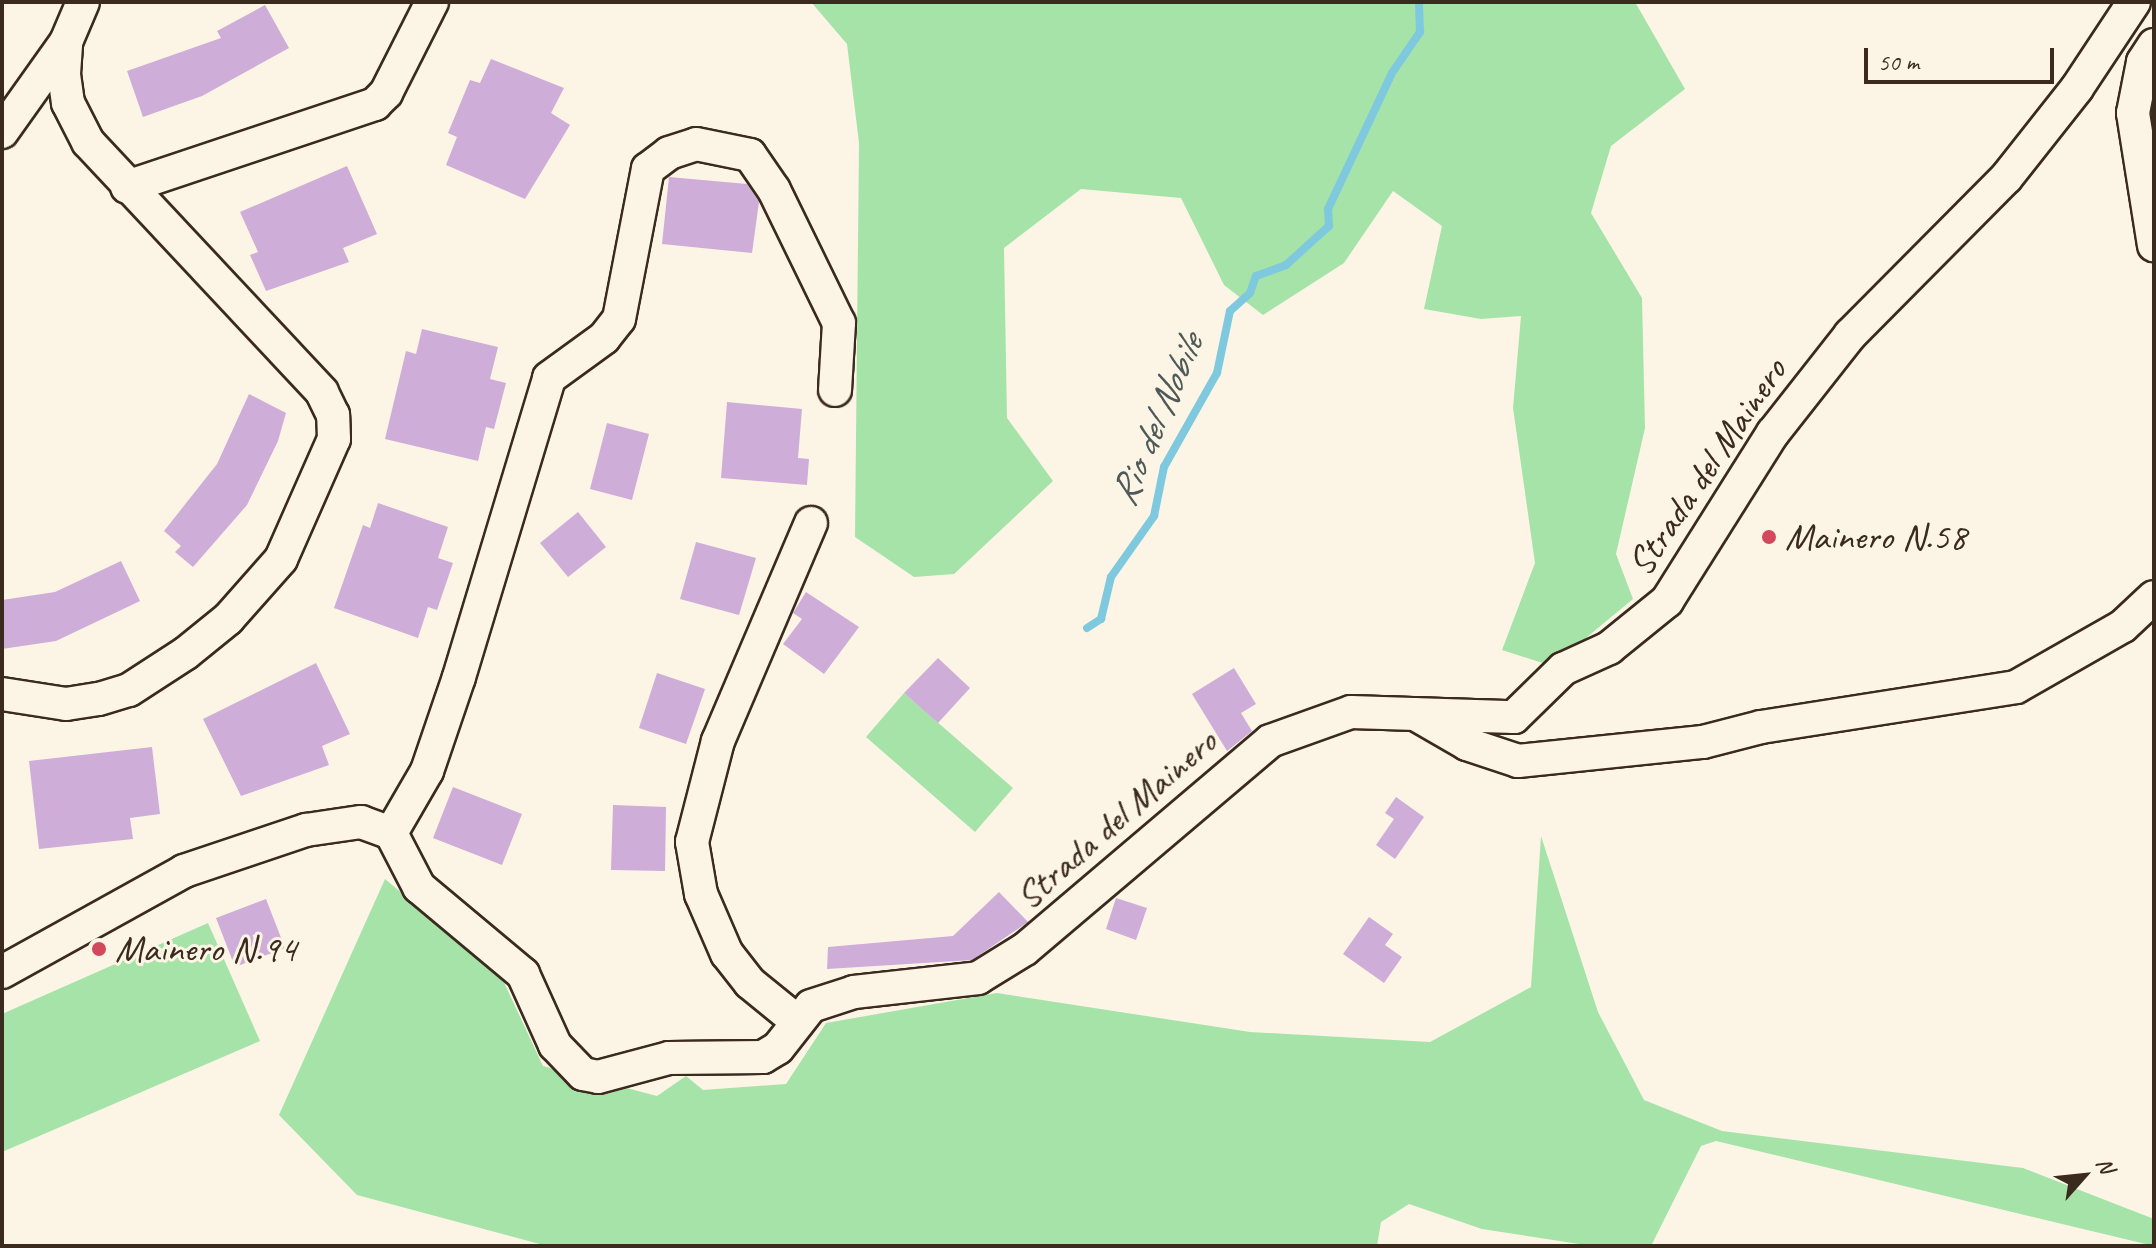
<!DOCTYPE html>
<style>
body{margin:0}
#map{position:relative;width:2156px;height:1248px;overflow:hidden;background:#fcf5e5;font-family:Caveat,sans-serif}
div>[style]{position:absolute}
[style*='--x']{left:calc(var(--x)*1px);top:calc(var(--y)*1px);width:calc(var(--w)*1px);rotate:calc(var(--a)*1deg)}
.green>*{inset:0;background:#a6e3a9}
.stream>*{height:8px;margin:-4px;padding:0 4px;transform-origin:4px;border-radius:4px;background:#7fc9df}
.building>*{inset:0;background:#ceadd8}
.roads{filter:drop-shadow(2px 0 #3b2a1e) drop-shadow(-2px 0 #3b2a1e) drop-shadow(0 2px #3b2a1e) drop-shadow(0 -2px #3b2a1e)}
.minor>*{height:32px;margin:-16px;padding:0 16px;transform-origin:16px;border-radius:16px;background:#fcf5e5}
.dots>*{width:22px;height:22px;translate:-50% -50%;box-sizing:border-box;border:4px solid #fcf5e5;border-radius:50%}
span{translate:-50% -50%;white-space:nowrap;text-align:center;line-height:1.15;-webkit-text-stroke:6px #fcf5e5;paint-order:stroke}
.street-label{font-size:38px;color:#3b2a1e}
.poi-label{font-size:38px;color:#3b2a1e}
.left{translate:0 -50%;text-align:left}
.water-label{font-size:40px;color:#4f5a58;font-style:italic}
.frame{position:absolute;inset:0;border:4px solid #3b2a1e;pointer-events:none}
.north{position:absolute;left:2044px;top:1136px;width:80px;height:80px;-webkit-text-stroke:6px #fcf5e5;paint-order:stroke;rotate:63deg;font-size:22px;font-weight:700;line-height:32px;text-align:center;color:#3b2a1e}
.north::after{content:'';display:block;margin:auto;width:28px;height:36px;background:#3b2a1e;clip-path:polygon(50% 0,100% 100%,50% 72%,0 100%)}
.scale{position:absolute;left:1864px;top:48px;width:190px;height:36px;box-sizing:border-box;border:4px solid #3b2a1e;border-top:0;padding-left:10px;font-size:24px;line-height:28px;white-space:nowrap;color:#3b2a1e;-webkit-text-stroke:6px #fcf5e5;paint-order:stroke}
</style>
<div id="map">
<div class="green">
<i style="clip-path:polygon(811px 2px,1635px 2px,1685px 89px,1611px 146px,1591px 213px,1642px 298px,1645px 428px,1616px 554px,1633px 599px,1552px 666px,1502px 650px,1535px 563px,1513px 408px,1521px 316px,1481px 319px,1424px 309px,1442px 226px,1393px 191px,1344px 263px,1263px 315px,1224px 285px,1181px 198px,1081px 189px,1004px 248px,1007px 418px,1053px 481px,954px 574px,914px 577px,855px 537px,859px 143px,847px 44px)"></i>
<i style="clip-path:polygon(904px 693px,1013px 788px,975px 832px,866px 737px)"></i>
<i style="clip-path:polygon(1541px 836px,1598px 1012px,1644px 1100px,1722px 1131px,2023px 1168px,2154px 1219px,2154px 1246px,1716px 1141px,1701px 1146px,1651px 1246px,1592px 1246px,1482px 1229px,1409px 1204px,1381px 1222px,1377px 1246px,547px 1246px,357px 1195px,279px 1115px,385px 879px,501px 976px,543px 1066px,657px 1096px,686px 1076px,703px 1090px,786px 1084px,826px 1023px,997px 993px,1250px 1032px,1430px 1042px,1531px 987px)"></i>
<i style="clip-path:polygon(208px 923px,260px 1041px,2px 1152px,2px 1014px)"></i>
</div>
<div class="stream">
<i style="--x:1087;--y:628;--w:17;--a:-33"></i>
<i style="--x:1101;--y:619;--w:43;--a:-76.6"></i>
<i style="--x:1111;--y:577;--w:75;--a:-54.8"></i>
<i style="--x:1154;--y:516;--w:50;--a:-78.5"></i>
<i style="--x:1164;--y:467;--w:108;--a:-60.6"></i>
<i style="--x:1217;--y:373;--w:63;--a:-78.2"></i>
<i style="--x:1230;--y:311;--w:27;--a:-42"></i>
<i style="--x:1250;--y:293;--w:18;--a:-71"></i>
<i style="--x:1256;--y:276;--w:32;--a:-20"></i>
<i style="--x:1286;--y:265;--w:58;--a:-42.2"></i>
<i style="--x:1329;--y:226;--w:17;--a:-93"></i>
<i style="--x:1328;--y:209;--w:150;--a:-64.8"></i>
<i style="--x:1392;--y:73;--w:50;--a:-55.7"></i>
<i style="--x:1420;--y:32;--w:30;--a:-92"></i>
</div>
<div class="building">
<i style="clip-path:polygon(265px 5px,289px 48px,202px 96px,143px 117px,127px 71px,221px 38px,217px 31px)"></i>
<i style="clip-path:polygon(491px 59px,564px 88px,551px 113px,570px 125px,525px 199px,446px 165px,457px 137px,448px 133px,470px 80px,480px 83px)"></i>
<i style="clip-path:polygon(347px 166px,377px 234px,343px 248px,349px 262px,266px 291px,250px 255px,258px 252px,240px 212px)"></i>
<i style="clip-path:polygon(669px 177px,747px 184px,759px 202px,752px 253px,662px 244px)"></i>
<i style="clip-path:polygon(422px 329px,498px 347px,490px 379px,506px 383px,494px 429px,486px 427px,478px 461px,385px 439px,406px 351px,416px 354px)"></i>
<i style="clip-path:polygon(249px 394px,286px 413px,278px 441px,247px 505px,193px 567px,175px 552px,181px 546px,164px 531px,217px 464px)"></i>
<i style="clip-path:polygon(727px 402px,802px 409px,798px 458px,809px 459px,807px 485px,721px 478px)"></i>
<i style="clip-path:polygon(607px 423px,649px 434px,632px 500px,590px 489px)"></i>
<i style="clip-path:polygon(378px 503px,448px 527px,438px 558px,453px 563px,437px 610px,428px 607px,418px 638px,334px 608px,363px 525px,370px 528px)"></i>
<i style="clip-path:polygon(578px 512px,606px 547px,568px 577px,540px 543px)"></i>
<i style="clip-path:polygon(696px 542px,756px 558px,739px 615px,680px 599px)"></i>
<i style="clip-path:polygon(121px 561px,140px 601px,56px 641px,2px 649px,2px 600px,55px 592px)"></i>
<i style="clip-path:polygon(806px 592px,859px 627px,824px 674px,783px 644px,802px 619px,793px 613px)"></i>
<i style="clip-path:polygon(938px 658px,970px 688px,938px 723px,904px 693px)"></i>
<i style="clip-path:polygon(316px 663px,350px 734px,322px 746px,329px 765px,241px 796px,203px 719px)"></i>
<i style="clip-path:polygon(1234px 668px,1256px 704px,1241px 713px,1252px 731px,1227px 751px,1192px 694px)"></i>
<i style="clip-path:polygon(657px 673px,705px 689px,686px 744px,639px 728px)"></i>
<i style="clip-path:polygon(152px 747px,160px 814px,130px 818px,133px 839px,39px 849px,29px 761px)"></i>
<i style="clip-path:polygon(453px 787px,522px 814px,502px 865px,433px 838px)"></i>
<i style="clip-path:polygon(1396px 797px,1424px 817px,1395px 859px,1376px 845px,1394px 819px,1385px 813px)"></i>
<i style="clip-path:polygon(613px 805px,666px 807px,665px 871px,611px 870px)"></i>
<i style="clip-path:polygon(999px 892px,1028px 922px,972px 960px,827px 969px,828px 947px,953px 936px)"></i>
<i style="clip-path:polygon(1116px 898px,1147px 908px,1136px 940px,1106px 929px)"></i>
<i style="clip-path:polygon(266px 899px,285px 948px,235px 967px,216px 918px)"></i>
<i style="clip-path:polygon(1369px 917px,1393px 934px,1385px 945px,1402px 957px,1384px 983px,1343px 954px)"></i>
</div>
<div class="roads">
<div class="minor">
<i style="--x:2154;--y:45;--w:20;--a:123"></i>
<i style="--x:2143;--y:62;--w:52;--a:101.1"></i>
<i style="--x:2133;--y:113;--w:134;--a:81"></i>
<i style="--x:2;--y:132;--w:110;--a:-54.6"></i>
<i style="--x:127;--y:187;--w:262;--a:-18.5"></i>
<i style="--x:375;--y:104;--w:16;--a:-45"></i>
<i style="--x:386;--y:93;--w:102;--a:-63.2"></i>
<i style="--x:2;--y:694;--w:65;--a:8.9"></i>
<i style="--x:66;--y:704;--w:33;--a:-9"></i>
<i style="--x:99;--y:699;--w:31;--a:-17"></i>
<i style="--x:129;--y:690;--w:68;--a:-33"></i>
<i style="--x:186;--y:653;--w:54;--a:-39"></i>
<i style="--x:228;--y:619;--w:80;--a:-48.5"></i>
<i style="--x:281;--y:559;--w:131;--a:-66.2"></i>
<i style="--x:334;--y:439;--w:24;--a:-92"></i>
<i style="--x:333;--y:415;--w:25;--a:-116"></i>
<i style="--x:322;--y:392;--w:342;--a:-133.1"></i>
<i style="--x:88;--y:142;--w:44;--a:-117.1"></i>
<i style="--x:68;--y:103;--w:29;--a:-98"></i>
<i style="--x:64;--y:74;--w:32;--a:-86"></i>
<i style="--x:66;--y:42;--w:43;--a:-67"></i>
<i style="--x:1415;--y:714;--w:60;--a:30"></i>
<i style="--x:1467;--y:744;--w:54;--a:18.4"></i>
<i style="--x:1518;--y:761;--w:186;--a:-5.9"></i>
<i style="--x:1703;--y:742;--w:60;--a:-14.5"></i>
<i style="--x:1761;--y:727;--w:258;--a:-8.9"></i>
<i style="--x:2016;--y:687;--w:123;--a:-29.7"></i>
<i style="--x:2123;--y:626;--w:42;--a:-43.1"></i>
<i style="--x:391;--y:833;--w:72;--a:-59.9"></i>
<i style="--x:427;--y:771;--w:99;--a:-71.2"></i>
<i style="--x:459;--y:677;--w:312;--a:-73.2"></i>
<i style="--x:549;--y:378;--w:68;--a:-36"></i>
<i style="--x:604;--y:338;--w:24;--a:-52"></i>
<i style="--x:619;--y:319;--w:153;--a:-79.1"></i>
<i style="--x:648;--y:169;--w:26;--a:-37"></i>
<i style="--x:669;--y:153;--w:28;--a:-18"></i>
<i style="--x:696;--y:144;--w:55;--a:11.5"></i>
<i style="--x:750;--y:155;--w:42;--a:55.6"></i>
<i style="--x:774;--y:190;--w:148;--a:64"></i>
<i style="--x:839;--y:323;--w:67;--a:93.4"></i>
<i style="--x:2;--y:972;--w:208;--a:-29"></i>
<i style="--x:184;--y:871;--w:129;--a:-18.6"></i>
<i style="--x:306;--y:830;--w:56;--a:-8.3"></i>
<i style="--x:361;--y:822;--w:32;--a:20"></i>
<i style="--x:391;--y:833;--w:61;--a:62.6"></i>
<i style="--x:419;--y:887;--w:136;--a:39.9"></i>
<i style="--x:523;--y:974;--w:78;--a:65.7"></i>
<i style="--x:555;--y:1045;--w:40;--a:46"></i>
<i style="--x:583;--y:1074;--w:15;--a:11"></i>
<i style="--x:598;--y:1077;--w:73;--a:-15"></i>
<i style="--x:669;--y:1058;--w:94;--a:-0.6"></i>
<i style="--x:763;--y:1057;--w:17;--a:-31"></i>
<i style="--x:778;--y:1048;--w:53;--a:-51.8"></i>
<i style="--x:811;--y:1006;--w:45;--a:-18"></i>
<i style="--x:854;--y:992;--w:125;--a:-6.4"></i>
<i style="--x:978;--y:978;--w:55;--a:-31.7"></i>
<i style="--x:1025;--y:949;--w:321;--a:-40.3"></i>
<i style="--x:1270;--y:741;--w:86;--a:-19.7"></i>
<i style="--x:1351;--y:712;--w:163;--a:1.8"></i>
<i style="--x:1514;--y:717;--w:69;--a:-44.4"></i>
<i style="--x:1563;--y:669;--w:51;--a:-24.5"></i>
<i style="--x:1609;--y:648;--w:75;--a:-39"></i>
<i style="--x:1667;--y:601;--w:199;--a:-57.8"></i>
<i style="--x:1773;--y:433;--w:125;--a:-51.8"></i>
<i style="--x:1850;--y:335;--w:221;--a:-45.2"></i>
<i style="--x:2006;--y:178;--w:115;--a:-51.7"></i>
<i style="--x:2077;--y:88;--w:103;--a:-56.5"></i>
<i style="--x:798;--y:1022;--w:62;--a:-140.9"></i>
<i style="--x:750;--y:983;--w:37;--a:-128"></i>
<i style="--x:727;--y:954;--w:65;--a:-113.4"></i>
<i style="--x:701;--y:894;--w:53;--a:-99.8"></i>
<i style="--x:692;--y:842;--w:104;--a:-75.6"></i>
<i style="--x:718;--y:741;--w:237;--a:-66.9"></i>
</div>
</div>
<div class="dots">
<i style="left:1769px;top:537px;background:#d1495b"></i>
<i style="left:99px;top:949px;background:#d1495b"></i>
</div>
<div class="street-label">
<span style="left:1707px;top:467px;rotate:-56deg">Strada del Mainero</span>
<span style="left:1116px;top:819px;rotate:-41deg">Strada del Mainero</span>
</div>
<div class="poi-label">
<span class="left" style="left:1785px;top:537px">Mainero N.58</span>
<span class="left" style="left:115px;top:949px">Mainero N.94</span>
</div>
<div class="water-label">
<span style="left:1156px;top:420px;rotate:-67deg">Rio del Nobile</span>
</div>
<div class="frame"></div>
<div class="north">N</div>
<div class="scale">50 m</div>
</div>
